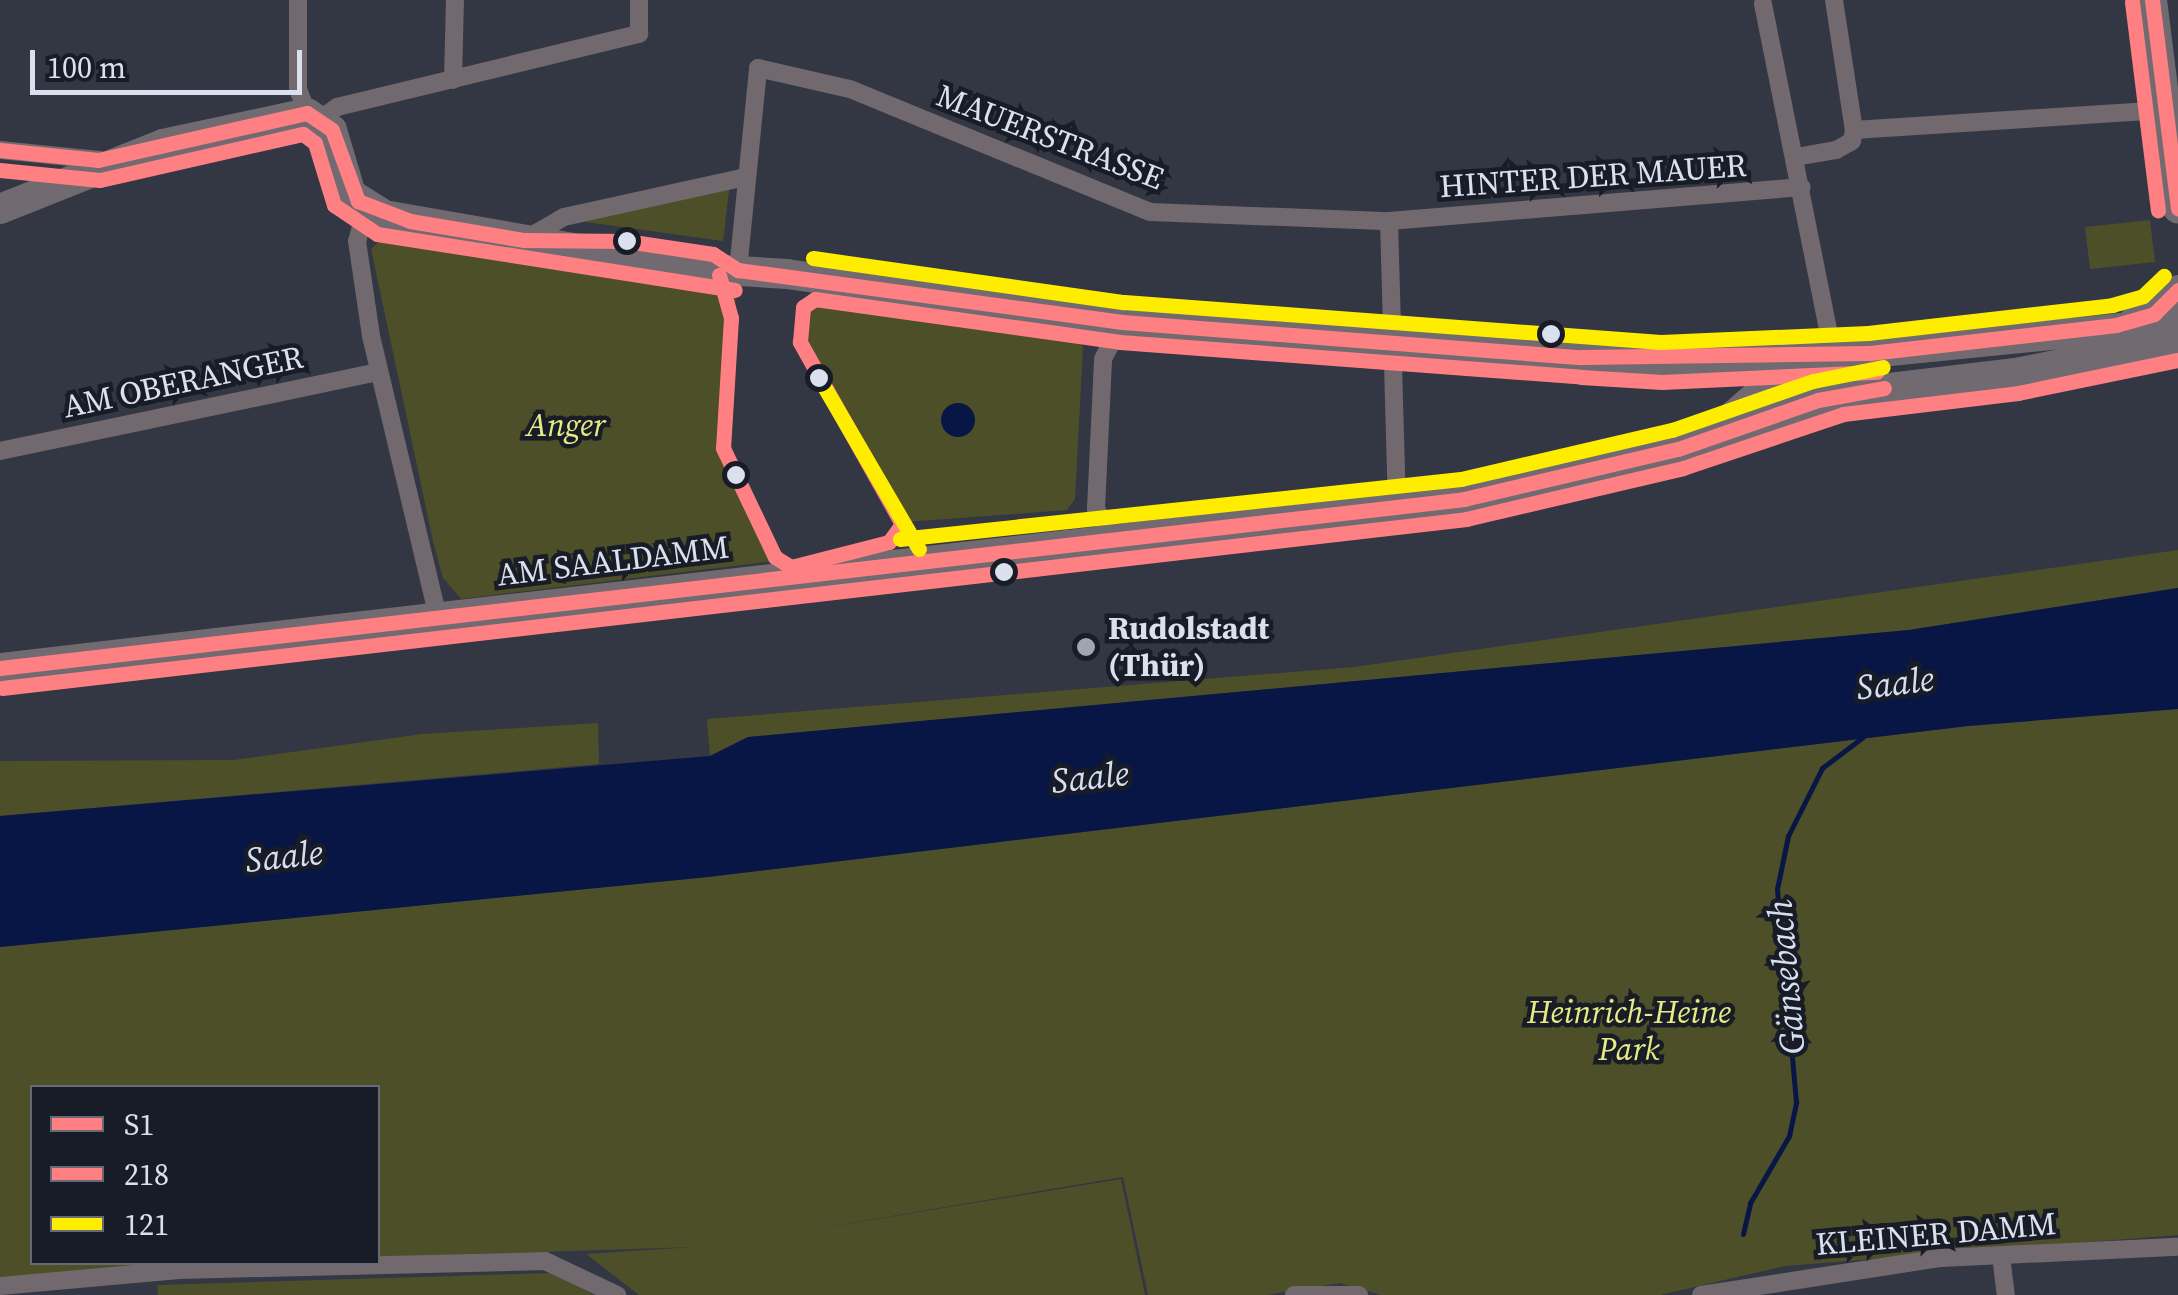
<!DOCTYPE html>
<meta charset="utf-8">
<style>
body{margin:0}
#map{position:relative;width:2178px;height:1295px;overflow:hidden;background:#323743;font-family:"Source Serif 4",serif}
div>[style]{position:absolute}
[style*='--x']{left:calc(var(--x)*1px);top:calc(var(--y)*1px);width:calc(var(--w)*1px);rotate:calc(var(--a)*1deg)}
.green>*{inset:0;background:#4d4f29}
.water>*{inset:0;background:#081646}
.round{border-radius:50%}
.stream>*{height:5px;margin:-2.5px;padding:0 2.5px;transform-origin:2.5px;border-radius:2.5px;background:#081646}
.minor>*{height:18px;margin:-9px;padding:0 9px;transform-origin:9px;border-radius:9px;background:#72696e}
.primary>*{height:30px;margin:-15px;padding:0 15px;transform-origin:15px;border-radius:15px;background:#726a71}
.bus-1>*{height:15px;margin:-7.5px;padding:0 7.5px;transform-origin:7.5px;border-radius:7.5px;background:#ff8083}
.bus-2>*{height:15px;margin:-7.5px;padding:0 7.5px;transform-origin:7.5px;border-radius:7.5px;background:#ff8083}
.bus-3>*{height:15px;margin:-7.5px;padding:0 7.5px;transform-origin:7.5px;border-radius:7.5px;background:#ffed00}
.dots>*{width:28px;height:28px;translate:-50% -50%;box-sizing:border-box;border:5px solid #181c26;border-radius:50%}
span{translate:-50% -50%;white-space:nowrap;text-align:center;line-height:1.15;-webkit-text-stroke:9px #181c26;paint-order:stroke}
.street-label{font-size:32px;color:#dae0ee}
.park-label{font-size:32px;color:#e7eb84;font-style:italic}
.poi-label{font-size:32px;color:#dae0ee;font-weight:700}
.left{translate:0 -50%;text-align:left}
.water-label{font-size:35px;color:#d6dff0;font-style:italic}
.legend{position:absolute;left:30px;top:1085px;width:350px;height:180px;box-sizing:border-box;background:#181c26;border:2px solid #666a76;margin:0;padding:12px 18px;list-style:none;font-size:30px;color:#dae0ee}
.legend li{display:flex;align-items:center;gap:20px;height:50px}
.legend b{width:50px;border:2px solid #666a76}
.scale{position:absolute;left:30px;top:50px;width:272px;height:45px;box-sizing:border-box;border:5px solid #dae0ee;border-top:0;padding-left:12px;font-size:30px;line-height:35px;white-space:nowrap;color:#dae0ee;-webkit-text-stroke:8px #181c26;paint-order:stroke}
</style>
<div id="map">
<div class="green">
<i style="clip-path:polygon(730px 183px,723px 241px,571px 220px)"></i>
<i style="clip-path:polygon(2150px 220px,2155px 262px,2090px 269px,2085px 227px)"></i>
<i style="clip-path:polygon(383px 238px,737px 288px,722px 441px,726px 471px,774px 561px,461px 599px,443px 578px,433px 541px,371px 249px)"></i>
<i style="clip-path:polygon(825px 302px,1075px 336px,1083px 347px,1075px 499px,1067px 510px,905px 522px,800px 337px,804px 307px)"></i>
<i style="clip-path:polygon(2178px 550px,2178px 588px,1909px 630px,748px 737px,710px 756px,707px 719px,1354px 667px)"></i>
<i style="clip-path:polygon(2178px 709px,2178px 1235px,1785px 1266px,1660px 1295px,1381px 1295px,1340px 1283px,1267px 1295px,1148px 1295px,1123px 1177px,779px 1235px,1121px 1179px,1145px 1295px,639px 1295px,586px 1254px,694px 1247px,378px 1257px,378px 1088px,32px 1088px,32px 1262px,235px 1263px,0 1278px,0 947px,708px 877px,1968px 726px)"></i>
<i style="clip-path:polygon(598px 723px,599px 764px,0 816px,0 761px,234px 760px,422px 734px)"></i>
<i style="clip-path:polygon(552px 1273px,594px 1295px,158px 1295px,157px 1285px)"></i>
</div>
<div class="water">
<i class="round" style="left:941px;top:403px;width:34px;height:34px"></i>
<i style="clip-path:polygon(2178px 588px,2178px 709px,1968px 726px,708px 877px,0 947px,0 816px,710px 756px,748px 737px,1909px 630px)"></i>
</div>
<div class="stream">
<i style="--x:1743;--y:1234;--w:32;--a:-77"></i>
<i style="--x:1750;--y:1203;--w:78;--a:-59.8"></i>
<i style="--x:1789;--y:1136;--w:35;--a:-78"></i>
<i style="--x:1796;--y:1102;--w:214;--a:-95.1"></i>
<i style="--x:1777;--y:889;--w:54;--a:-78.3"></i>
<i style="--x:1788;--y:836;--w:76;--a:-63.4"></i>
<i style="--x:1822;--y:768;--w:51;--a:-37.1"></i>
</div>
<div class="minor">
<i style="--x:298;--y:0;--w:89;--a:90"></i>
<i style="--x:298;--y:89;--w:26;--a:69"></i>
<i style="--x:1834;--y:0;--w:132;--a:81.3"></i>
<i style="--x:1763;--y:4;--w:358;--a:78.7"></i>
<i style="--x:453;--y:80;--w:80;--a:-88.6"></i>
<i style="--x:322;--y:118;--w:19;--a:-36"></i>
<i style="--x:337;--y:107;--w:311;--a:-13.6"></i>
<i style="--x:639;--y:34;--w:34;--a:-90"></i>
<i style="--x:1854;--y:130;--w:312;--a:-3.7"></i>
<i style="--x:0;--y:150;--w:100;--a:5.7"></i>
<i style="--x:1796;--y:157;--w:41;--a:-9.9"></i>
<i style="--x:1836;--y:150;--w:18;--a:-29"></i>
<i style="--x:1852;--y:141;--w:11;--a:-80"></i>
<i style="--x:366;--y:208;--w:34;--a:105"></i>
<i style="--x:357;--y:241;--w:96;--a:81.6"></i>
<i style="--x:371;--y:336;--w:289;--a:76.6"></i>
<i style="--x:1389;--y:221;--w:286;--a:88.4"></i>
<i style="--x:524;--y:240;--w:46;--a:-29.9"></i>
<i style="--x:564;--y:217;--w:186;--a:-12.4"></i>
<i style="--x:738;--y:270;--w:203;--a:-84.3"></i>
<i style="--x:758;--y:68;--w:94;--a:12.9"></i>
<i style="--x:850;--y:89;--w:324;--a:22.3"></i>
<i style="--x:1150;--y:212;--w:239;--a:2.2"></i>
<i style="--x:1389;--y:221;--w:414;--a:-4.7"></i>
<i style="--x:0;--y:451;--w:386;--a:-11.8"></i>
<i style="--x:1112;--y:537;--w:32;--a:-120"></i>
<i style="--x:1096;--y:509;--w:150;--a:-87.3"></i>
<i style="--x:1103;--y:359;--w:42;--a:-62.8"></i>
<i style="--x:2001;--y:1256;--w:39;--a:83"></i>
<i style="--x:0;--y:1286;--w:180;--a:-5.1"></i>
<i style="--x:179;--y:1270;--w:366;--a:-1.4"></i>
<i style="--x:545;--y:1261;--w:80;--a:25.3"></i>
<i style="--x:1294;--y:1295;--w:65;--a:0"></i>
<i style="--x:1701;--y:1295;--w:243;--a:-8.8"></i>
<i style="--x:1941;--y:1258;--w:237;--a:-2.7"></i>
</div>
<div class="primary">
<i style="--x:2152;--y:0;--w:210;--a:82.9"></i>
<i style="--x:0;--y:209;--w:175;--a:-21.7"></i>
<i style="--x:163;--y:144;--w:147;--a:-12.1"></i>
<i style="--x:307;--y:113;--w:30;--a:34"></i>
<i style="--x:332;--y:130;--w:67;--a:73.5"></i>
<i style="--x:351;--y:194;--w:39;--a:32"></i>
<i style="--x:384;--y:215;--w:310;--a:9.9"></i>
<i style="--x:689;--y:268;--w:98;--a:3.5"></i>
<i style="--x:787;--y:274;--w:338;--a:8.2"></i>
<i style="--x:1122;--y:322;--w:540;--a:4.24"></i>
<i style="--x:1661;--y:362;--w:209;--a:-2.5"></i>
<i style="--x:1870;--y:353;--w:310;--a:-5.7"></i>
<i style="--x:2134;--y:321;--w:29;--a:-22"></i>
<i style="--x:2161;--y:310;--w:26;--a:-50"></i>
<i style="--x:1719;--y:428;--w:49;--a:-40.9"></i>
<i style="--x:1756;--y:396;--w:75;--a:-22.8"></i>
<i style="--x:0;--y:668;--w:1474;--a:-6.58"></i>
<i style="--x:1464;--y:499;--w:220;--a:-13.2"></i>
<i style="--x:1678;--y:449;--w:170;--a:-18.9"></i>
<i style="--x:1839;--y:394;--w:178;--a:-6.8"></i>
<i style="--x:2016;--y:373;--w:165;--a:-11.5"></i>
</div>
<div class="bus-1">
<i style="--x:2152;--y:0;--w:210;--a:82.9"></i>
<i style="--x:0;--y:150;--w:99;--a:5.8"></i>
<i style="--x:98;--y:160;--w:214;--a:-12.7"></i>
<i style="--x:307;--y:113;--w:30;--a:34"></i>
<i style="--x:332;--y:130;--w:76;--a:69.9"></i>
<i style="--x:358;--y:201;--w:56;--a:21"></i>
<i style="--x:410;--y:221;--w:116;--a:9.5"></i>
<i style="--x:524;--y:240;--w:102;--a:0.6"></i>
<i style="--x:626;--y:241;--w:88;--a:8.5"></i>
<i style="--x:713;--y:254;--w:30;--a:33"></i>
<i style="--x:738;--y:270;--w:388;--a:7.7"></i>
<i style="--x:1122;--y:322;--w:461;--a:4.4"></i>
<i style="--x:1582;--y:357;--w:288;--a:-0.8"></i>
<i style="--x:1870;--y:353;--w:248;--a:-6.5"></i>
<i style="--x:2116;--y:325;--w:40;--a:-16"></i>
<i style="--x:2154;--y:314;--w:34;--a:-45"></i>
<i style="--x:0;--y:668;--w:1474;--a:-6.58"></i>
<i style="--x:1464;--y:499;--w:220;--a:-13.2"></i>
<i style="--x:1678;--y:449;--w:148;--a:-19.3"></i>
<i style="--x:1818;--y:400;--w:67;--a:-10.3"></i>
</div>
<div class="bus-2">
<i style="--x:2132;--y:2;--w:210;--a:82.9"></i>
<i style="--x:0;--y:170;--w:100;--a:5.7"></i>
<i style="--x:100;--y:180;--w:208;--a:-12.8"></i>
<i style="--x:303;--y:134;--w:15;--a:37"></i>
<i style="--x:315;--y:143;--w:65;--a:73"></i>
<i style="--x:334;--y:205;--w:52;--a:34"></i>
<i style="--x:377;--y:234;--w:362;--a:8.9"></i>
<i style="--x:719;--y:275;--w:45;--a:74.4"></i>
<i style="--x:731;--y:318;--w:130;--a:93.5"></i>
<i style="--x:723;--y:448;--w:121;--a:64.5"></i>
<i style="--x:775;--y:557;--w:19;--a:32"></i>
<i style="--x:791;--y:567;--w:101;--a:-14.3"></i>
<i style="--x:889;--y:542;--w:22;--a:-54"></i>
<i style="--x:902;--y:524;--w:209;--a:-119.3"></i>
<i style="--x:800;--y:342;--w:35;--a:-85"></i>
<i style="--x:803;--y:307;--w:14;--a:-34"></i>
<i style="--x:815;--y:299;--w:308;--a:8"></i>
<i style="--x:1120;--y:342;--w:462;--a:4.3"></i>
<i style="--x:1581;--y:377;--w:81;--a:3.5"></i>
<i style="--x:1662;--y:382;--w:215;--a:-2.7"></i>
<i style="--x:2;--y:688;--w:1474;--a:-6.58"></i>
<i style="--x:1466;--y:519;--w:223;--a:-13.2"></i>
<i style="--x:1683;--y:468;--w:169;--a:-18.6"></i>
<i style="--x:1843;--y:414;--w:176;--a:-6.8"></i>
<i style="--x:2018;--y:393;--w:163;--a:-11.7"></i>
</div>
<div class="bus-3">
<i style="--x:813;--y:258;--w:314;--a:8.1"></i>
<i style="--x:1124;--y:302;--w:538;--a:4.26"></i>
<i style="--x:1661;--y:342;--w:207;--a:-2.5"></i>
<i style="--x:1868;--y:333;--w:246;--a:-6.5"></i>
<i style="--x:2112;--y:305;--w:32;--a:-16"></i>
<i style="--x:2143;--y:296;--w:29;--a:-44"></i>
<i style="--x:819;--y:378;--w:198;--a:59.7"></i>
<i style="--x:900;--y:539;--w:564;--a:-6.1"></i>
<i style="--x:1461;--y:479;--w:217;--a:-13.1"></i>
<i style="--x:1672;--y:430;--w:149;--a:-19.2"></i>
<i style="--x:1813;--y:381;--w:71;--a:-11.3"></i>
</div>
<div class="dots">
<i style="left:627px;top:241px;background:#dae0ee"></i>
<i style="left:1551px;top:334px;background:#dae0ee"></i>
<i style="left:819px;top:378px;background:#dae0ee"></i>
<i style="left:736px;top:475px;background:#dae0ee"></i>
<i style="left:1004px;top:572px;background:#dae0ee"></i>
<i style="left:1086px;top:647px;background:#9fa5b2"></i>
</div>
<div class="street-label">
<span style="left:1050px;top:137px;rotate:21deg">MAUERSTRASSE</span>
<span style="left:1593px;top:176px;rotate:-4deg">HINTER DER MAUER</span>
<span style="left:183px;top:382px;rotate:-12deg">AM OBERANGER</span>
<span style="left:613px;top:561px;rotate:-7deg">AM SAALDAMM</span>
<span style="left:1936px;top:1234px;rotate:-5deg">KLEINER DAMM</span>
</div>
<div class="park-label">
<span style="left:566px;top:425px">Anger</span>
<span style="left:1629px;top:1031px">Heinrich-Heine<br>Park</span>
</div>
<div class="poi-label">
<span class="left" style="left:1108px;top:647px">Rudolstadt<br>(Thür)</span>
</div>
<div class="water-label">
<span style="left:1895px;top:683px;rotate:-7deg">Saale</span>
<span style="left:1090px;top:777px;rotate:-6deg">Saale</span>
<span style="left:284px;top:856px;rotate:-6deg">Saale</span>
<span style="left:1786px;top:977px;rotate:-95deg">Gänsebach</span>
</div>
<ul class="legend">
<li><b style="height:12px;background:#ff8083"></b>S1</li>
<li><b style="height:12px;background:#ff8083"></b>218</li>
<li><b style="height:12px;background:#ffed00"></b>121</li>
</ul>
<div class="scale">100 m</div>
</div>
